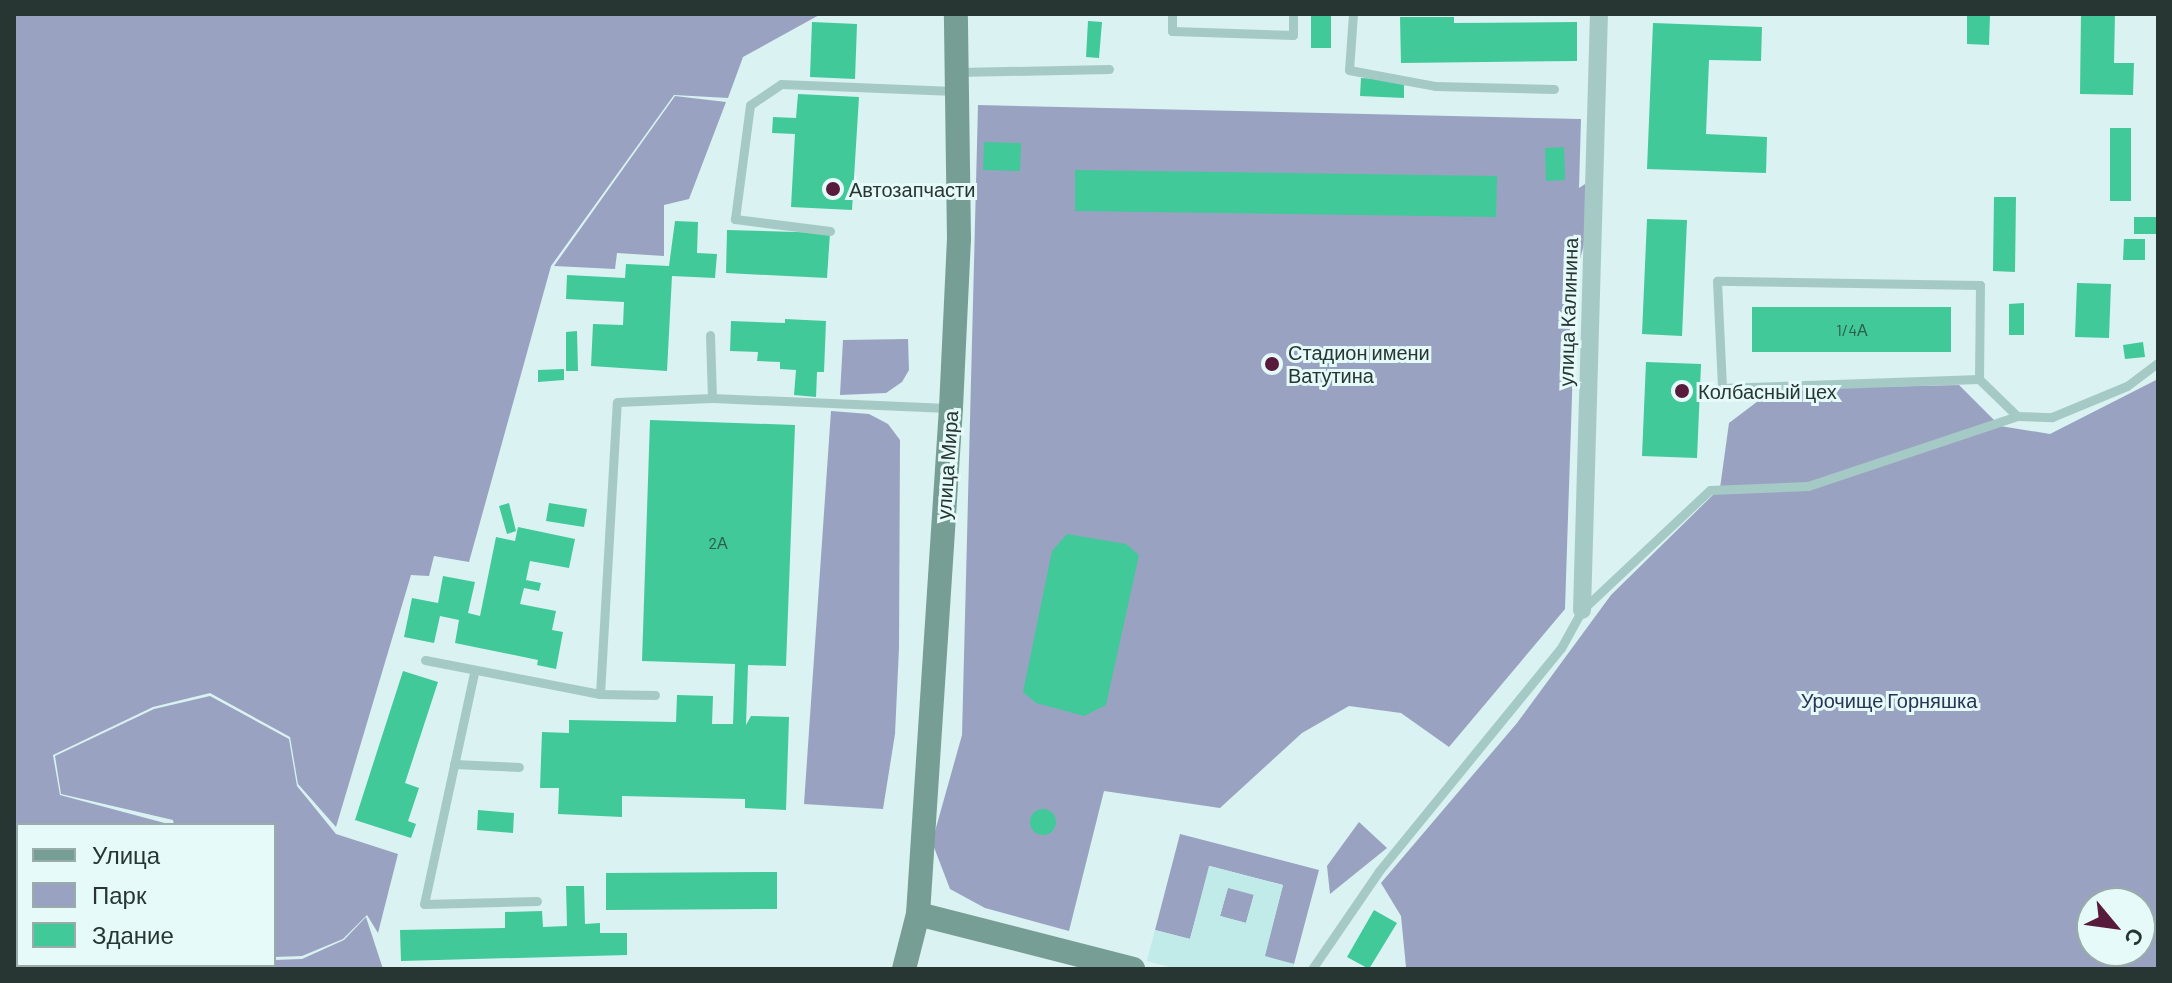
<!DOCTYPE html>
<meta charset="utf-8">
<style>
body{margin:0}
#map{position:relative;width:2172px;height:983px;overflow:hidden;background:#daf2f1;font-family:Barlow,sans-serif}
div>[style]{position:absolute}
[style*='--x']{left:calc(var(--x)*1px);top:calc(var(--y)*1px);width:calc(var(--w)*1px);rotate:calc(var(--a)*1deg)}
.green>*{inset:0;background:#99a3c1}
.plaza>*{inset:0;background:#c0ebe9}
.building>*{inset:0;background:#41c99a}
.round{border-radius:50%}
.lane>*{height:9px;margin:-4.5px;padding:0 4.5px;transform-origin:4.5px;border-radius:4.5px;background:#a5cac6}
.street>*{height:18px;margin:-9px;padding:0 9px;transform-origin:9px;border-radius:9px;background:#a5cac6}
.secondary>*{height:24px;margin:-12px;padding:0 12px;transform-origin:12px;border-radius:12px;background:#779e95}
.dots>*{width:22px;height:22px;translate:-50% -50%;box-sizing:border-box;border:4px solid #e6faf9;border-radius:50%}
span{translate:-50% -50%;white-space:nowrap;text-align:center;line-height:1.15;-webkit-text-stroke:6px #e6faf9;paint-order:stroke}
.number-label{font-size:16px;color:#2e5b4c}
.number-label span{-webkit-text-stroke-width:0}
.poi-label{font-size:20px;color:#273632}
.left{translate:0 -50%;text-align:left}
.street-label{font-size:20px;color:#273632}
.park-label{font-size:20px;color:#2a3355}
.frame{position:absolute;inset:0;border:16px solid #273632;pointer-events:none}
.legend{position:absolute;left:16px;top:823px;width:260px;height:144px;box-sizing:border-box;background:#e6faf9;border:2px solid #9aaca9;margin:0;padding:10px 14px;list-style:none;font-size:24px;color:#273632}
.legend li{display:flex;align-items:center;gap:16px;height:40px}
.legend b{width:40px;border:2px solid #9aaca9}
.north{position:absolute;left:2076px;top:887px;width:80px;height:80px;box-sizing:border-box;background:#e6faf9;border:2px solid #9aaca9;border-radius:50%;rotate:119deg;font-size:22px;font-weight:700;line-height:32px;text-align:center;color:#273632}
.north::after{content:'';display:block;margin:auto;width:28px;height:36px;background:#581b3b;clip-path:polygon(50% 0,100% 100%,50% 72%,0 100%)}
</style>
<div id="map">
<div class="green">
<i style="clip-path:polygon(14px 14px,821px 14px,743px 57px,728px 98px,674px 95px,551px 266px,469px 562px,434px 556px,429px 576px,411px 575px,336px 827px,298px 784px,290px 737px,210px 693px,153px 707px,53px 755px,60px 795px,172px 825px,18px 825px,18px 965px,274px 965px,274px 960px,302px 959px,344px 940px,366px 917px,383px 969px,14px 969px)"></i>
<i style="clip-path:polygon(675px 96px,726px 102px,689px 199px,664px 205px,664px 256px,617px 253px,615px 269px,554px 266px)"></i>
<i style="clip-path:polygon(978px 105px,1581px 119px,1579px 188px,1585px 184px,1589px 226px,1576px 274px,1565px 609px,1449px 747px,1401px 713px,1349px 706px,1302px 733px,1220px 808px,1104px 791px,1069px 931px,985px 908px,950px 889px,932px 842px,962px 735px)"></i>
<i style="clip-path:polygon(908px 339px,909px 370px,902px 382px,886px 393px,840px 395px,843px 340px)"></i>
<i style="clip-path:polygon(evenodd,2158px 379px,2158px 969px,1406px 967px,1401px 916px,1381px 883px,1517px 723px,1611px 595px,1720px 488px,1729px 423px,1774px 389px,1959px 385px,2000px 426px,2050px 434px,2158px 379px,2092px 903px,2140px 903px,2140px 951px,2092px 951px,2092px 903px)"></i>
<i style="clip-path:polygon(831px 411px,869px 414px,888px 424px,900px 440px,899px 648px,895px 734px,883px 809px,804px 804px)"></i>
<i style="clip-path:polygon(210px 696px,289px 739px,297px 786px,336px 834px,398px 854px,378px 933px,367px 915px,343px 939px,302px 956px,274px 957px,274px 825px,174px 825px,173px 820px,61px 794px,55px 756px,154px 709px)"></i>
<i style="clip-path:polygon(1359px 822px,1387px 848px,1330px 894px,1327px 866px)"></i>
<i style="clip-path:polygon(1180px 834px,1319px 870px,1294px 964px,1264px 957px,1283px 885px,1210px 866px,1190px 939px,1155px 930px)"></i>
<i style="clip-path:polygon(1228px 887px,1254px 894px,1246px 923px,1220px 916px)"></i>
</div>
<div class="plaza">
<i style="clip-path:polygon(evenodd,1209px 866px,1283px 885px,1265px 956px,1294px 964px,1293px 969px,1177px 969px,1147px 961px,1155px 930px,1190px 939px,1209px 866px,1228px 888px,1254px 895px,1246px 923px,1220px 916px,1228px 888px)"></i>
</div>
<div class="building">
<i style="clip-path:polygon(1311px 14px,1331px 14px,1331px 48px,1311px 48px)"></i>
<i style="clip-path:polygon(2081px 14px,2115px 14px,2114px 63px,2134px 63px,2133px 95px,2080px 94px)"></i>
<i style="clip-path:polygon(1967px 16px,1990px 16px,1989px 45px,1967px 44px)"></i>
<i style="clip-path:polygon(1400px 17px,1454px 17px,1454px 23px,1577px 22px,1577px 61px,1401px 63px)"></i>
<i style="clip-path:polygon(1088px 21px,1102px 22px,1099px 58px,1086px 57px)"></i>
<i style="clip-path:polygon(812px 22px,857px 24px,855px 79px,810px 77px)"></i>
<i style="clip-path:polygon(1653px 23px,1762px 27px,1761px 61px,1709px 60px,1706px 134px,1767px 137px,1766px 173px,1647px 169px)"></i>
<i style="clip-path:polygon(1361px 78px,1404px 80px,1404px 98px,1360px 96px)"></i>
<i style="clip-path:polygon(798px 94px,859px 97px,852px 210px,791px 207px,795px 134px,772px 133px,773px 117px,796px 118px)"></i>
<i style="clip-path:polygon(2110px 128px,2131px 128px,2131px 201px,2110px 201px)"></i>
<i style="clip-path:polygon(984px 142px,1021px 143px,1020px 171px,983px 170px)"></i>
<i style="clip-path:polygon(1564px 147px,1565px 180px,1546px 181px,1545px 148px)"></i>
<i style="clip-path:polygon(1075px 170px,1497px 176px,1496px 217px,1075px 211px)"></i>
<i style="clip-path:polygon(1994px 197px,2016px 197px,2015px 272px,1993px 271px)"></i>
<i style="clip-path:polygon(2134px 217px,2158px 217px,2158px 234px,2134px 234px)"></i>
<i style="clip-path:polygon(1647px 219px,1687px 220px,1682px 336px,1642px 334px)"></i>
<i style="clip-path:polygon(675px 221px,698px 222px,697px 253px,717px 254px,715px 278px,672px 276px,667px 371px,591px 366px,593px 324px,623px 325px,624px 302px,566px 299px,567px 275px,625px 278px,626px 264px,669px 266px)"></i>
<i style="clip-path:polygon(727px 230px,830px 233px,827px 278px,726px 273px)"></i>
<i style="clip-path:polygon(2124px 239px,2145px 239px,2145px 260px,2123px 260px)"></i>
<i style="clip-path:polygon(2077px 283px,2111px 284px,2109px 338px,2075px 337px)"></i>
<i style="clip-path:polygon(2024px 303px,2024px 335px,2009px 335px,2009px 304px)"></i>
<i style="clip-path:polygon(1752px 307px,1951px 307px,1951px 352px,1752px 352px)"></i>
<i style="clip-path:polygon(785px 319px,826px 321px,824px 372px,817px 372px,816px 397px,794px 395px,796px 370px,780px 369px,780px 362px,757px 361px,758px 352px,730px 351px,731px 321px,785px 323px)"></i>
<i style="clip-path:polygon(577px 331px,578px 371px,566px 371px,566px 332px)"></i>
<i style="clip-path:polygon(2143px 342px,2145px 357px,2125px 359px,2123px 345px)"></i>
<i style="clip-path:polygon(1646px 362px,1701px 364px,1697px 458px,1642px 456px)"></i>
<i style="clip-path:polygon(564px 369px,564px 380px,538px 382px,538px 370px)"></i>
<i style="clip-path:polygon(650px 420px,795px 425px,786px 666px,748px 665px,746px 725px,751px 716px,789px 717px,786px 810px,745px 808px,745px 799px,622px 796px,622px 817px,558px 814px,559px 788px,540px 788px,542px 732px,569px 733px,569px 720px,676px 722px,677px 695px,713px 696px,712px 724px,733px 724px,735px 664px,642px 661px)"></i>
<i style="clip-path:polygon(509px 503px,516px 531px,507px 534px,499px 506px)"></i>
<i style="clip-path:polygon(549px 503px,587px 509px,584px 527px,546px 521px)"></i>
<i style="clip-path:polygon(518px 527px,575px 539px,569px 568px,530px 561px,526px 580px,541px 583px,539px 591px,524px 588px,520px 604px,556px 611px,552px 630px,563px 632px,556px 669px,537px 665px,538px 660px,455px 643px,459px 620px,440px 616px,434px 643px,404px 637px,412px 598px,438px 603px,443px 576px,475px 582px,468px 613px,480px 616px,496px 537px,515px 541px)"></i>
<i style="clip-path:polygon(1067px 534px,1126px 544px,1139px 555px,1106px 705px,1084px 716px,1036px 703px,1023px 692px,1052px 551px)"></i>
<i style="clip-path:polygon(403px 671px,438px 682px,405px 783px,419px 788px,408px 821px,416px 824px,411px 838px,355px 820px)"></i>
<i class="round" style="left:1030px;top:809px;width:26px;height:26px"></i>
<i style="clip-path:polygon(478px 810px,514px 813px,513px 833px,477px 830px)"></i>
<i style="clip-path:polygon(777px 872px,777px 909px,606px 910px,606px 873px)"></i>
<i style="clip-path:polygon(566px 886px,584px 886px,585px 924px,600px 923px,600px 933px,627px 933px,627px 955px,401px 961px,400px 930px,505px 928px,505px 912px,542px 911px,543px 927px,567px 926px)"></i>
<i style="clip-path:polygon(1374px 910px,1397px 923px,1369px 969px,1347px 957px)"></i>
</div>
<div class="lane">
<i style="--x:1172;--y:14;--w:17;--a:90"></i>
<i style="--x:1172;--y:31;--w:121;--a:1.9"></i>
<i style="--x:1293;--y:35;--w:21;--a:-90"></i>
<i style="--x:1353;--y:14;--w:56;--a:94.1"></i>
<i style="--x:1349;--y:70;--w:87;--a:10.5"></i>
<i style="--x:1435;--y:86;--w:119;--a:1.4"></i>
<i style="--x:957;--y:72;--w:152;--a:-1.1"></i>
<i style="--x:830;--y:231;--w:96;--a:-172.8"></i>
<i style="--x:735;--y:219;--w:115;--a:-82.5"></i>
<i style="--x:750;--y:105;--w:37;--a:-34"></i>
<i style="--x:781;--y:84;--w:173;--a:2.3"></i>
<i style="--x:710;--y:335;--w:63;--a:88.2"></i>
<i style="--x:1979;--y:379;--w:94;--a:-89.4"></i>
<i style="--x:1980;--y:285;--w:263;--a:-179.1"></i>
<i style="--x:1717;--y:281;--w:107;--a:87.3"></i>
<i style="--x:1722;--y:388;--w:257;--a:-2"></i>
<i style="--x:1979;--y:379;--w:53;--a:44.2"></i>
<i style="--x:2017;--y:416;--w:35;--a:2"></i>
<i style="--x:2052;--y:417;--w:81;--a:-22.5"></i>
<i style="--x:2127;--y:386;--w:39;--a:-37"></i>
<i style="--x:425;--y:660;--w:178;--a:11"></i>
<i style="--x:474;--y:673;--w:236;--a:102.2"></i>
<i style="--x:424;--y:904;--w:113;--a:-1.5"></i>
<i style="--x:655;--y:695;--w:55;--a:-179"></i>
<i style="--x:600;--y:694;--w:292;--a:-86.7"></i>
<i style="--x:617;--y:402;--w:95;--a:-2.4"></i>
<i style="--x:712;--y:398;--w:236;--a:2.4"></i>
<i style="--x:454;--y:764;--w:65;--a:2.6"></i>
<i style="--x:1312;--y:969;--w:119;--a:-55.6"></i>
<i style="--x:1379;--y:871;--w:288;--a:-50.8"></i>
<i style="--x:1561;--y:648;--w:43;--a:-61.1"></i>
<i style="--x:1582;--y:610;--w:175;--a:-43.2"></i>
<i style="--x:1710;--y:490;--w:98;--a:-2.3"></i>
<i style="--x:1808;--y:486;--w:220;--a:-18.5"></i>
</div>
<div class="street">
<i style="--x:1582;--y:610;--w:596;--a:-88.37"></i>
</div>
<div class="secondary">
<i style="--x:918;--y:914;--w:222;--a:14.3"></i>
<i style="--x:904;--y:969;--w:57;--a:-75.7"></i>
<i style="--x:918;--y:914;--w:507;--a:-86.27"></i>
<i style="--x:951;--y:408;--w:169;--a:-87.3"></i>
<i style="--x:959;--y:239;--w:225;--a:-90.8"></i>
</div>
<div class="dots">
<i style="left:833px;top:189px;background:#581b3b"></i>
<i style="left:1272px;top:364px;background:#581b3b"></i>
<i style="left:1682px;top:391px;background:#581b3b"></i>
</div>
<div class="number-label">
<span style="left:1852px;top:330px">1/4А</span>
<span style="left:718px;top:543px">2А</span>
</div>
<div class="poi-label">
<span class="left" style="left:849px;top:189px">Автозапчасти</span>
<span class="left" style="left:1288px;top:364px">Стадион имени<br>Ватутина</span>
<span class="left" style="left:1698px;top:391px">Колбасный цех</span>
</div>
<div class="street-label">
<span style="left:1568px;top:312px;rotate:-88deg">улица Калинина</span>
<span style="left:947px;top:465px;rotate:-86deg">улица Мира</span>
</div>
<div class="park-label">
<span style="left:1889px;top:700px">Урочище Горняшка</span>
</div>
<div class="frame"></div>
<ul class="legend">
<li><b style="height:10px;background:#779e95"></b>Улица</li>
<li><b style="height:22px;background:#99a3c1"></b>Парк</li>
<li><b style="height:22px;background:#41c99a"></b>Здание</li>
</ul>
<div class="north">С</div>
</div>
